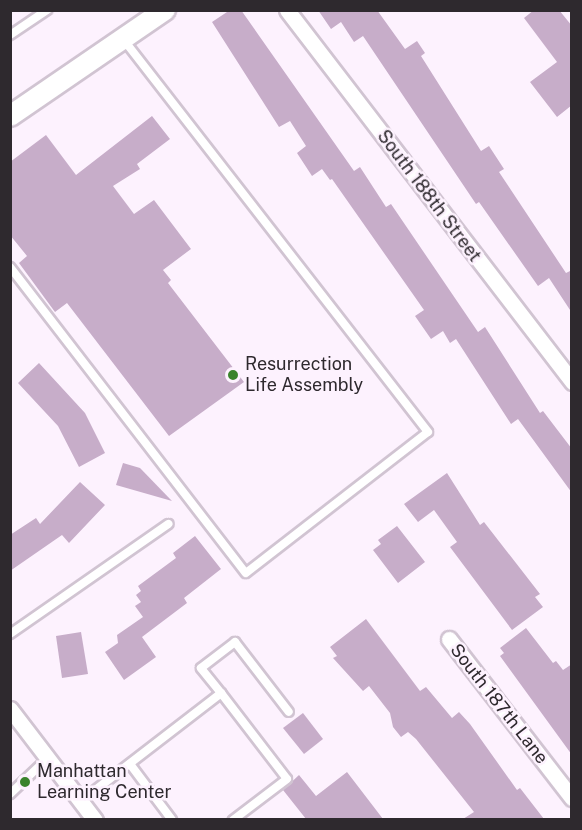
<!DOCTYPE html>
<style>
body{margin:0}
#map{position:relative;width:582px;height:830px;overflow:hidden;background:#fdf2fe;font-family:"Public Sans",sans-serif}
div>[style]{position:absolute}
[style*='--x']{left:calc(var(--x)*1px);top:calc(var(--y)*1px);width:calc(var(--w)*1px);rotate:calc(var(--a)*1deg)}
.building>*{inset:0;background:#c7adc9}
.roads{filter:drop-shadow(2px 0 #d1c4d2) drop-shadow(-2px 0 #d1c4d2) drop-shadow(0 2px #d1c4d2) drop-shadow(0 -2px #d1c4d2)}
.service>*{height:8px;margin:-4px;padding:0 4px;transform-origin:4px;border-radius:4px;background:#fff}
.minor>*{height:15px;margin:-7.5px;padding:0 7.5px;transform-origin:7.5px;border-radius:7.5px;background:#fff}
.tertiary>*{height:20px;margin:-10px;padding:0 10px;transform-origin:10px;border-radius:10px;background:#fff}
.dots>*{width:16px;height:16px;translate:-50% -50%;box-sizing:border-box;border:3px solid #fdf2fe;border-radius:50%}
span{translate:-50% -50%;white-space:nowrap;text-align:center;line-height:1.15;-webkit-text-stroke:5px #fdf2fe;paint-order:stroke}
.street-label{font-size:18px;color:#2e292e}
.poi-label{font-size:18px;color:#2e292e}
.left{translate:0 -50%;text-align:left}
.frame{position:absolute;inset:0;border:12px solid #2e292e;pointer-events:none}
</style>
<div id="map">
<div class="building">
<i style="clip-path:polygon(230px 10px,241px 10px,354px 171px,360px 167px,386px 207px,391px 204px,478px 332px,485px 327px,540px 413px,543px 411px,572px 449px,572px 493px,518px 419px,511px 424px,456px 339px,450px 343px,443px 331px,431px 339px,415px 316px,424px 310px,332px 179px,330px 180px,322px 169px,312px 176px,297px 153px,306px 146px,290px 121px,279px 127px,212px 22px)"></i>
<i style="clip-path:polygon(318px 10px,377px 10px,405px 49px,417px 41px,425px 53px,421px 56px,481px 151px,489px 146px,504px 169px,499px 172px,566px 273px,572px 270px,572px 313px,549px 278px,538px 286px,479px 202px,476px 204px,363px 36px,354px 42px,341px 22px,331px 29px)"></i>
<i style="clip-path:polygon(534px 10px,559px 10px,572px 26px,572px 105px,557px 117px,530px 82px,557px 62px,524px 18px)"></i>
<i style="clip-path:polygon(152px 116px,170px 139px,137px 164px,140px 169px,113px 186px,134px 214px,154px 200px,191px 249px,163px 270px,171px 280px,168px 283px,244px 382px,169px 436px,67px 303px,55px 312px,19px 263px,27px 256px,10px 235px,10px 162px,46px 135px,76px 175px)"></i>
<i style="clip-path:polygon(39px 363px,85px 413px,105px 453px,79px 467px,58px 426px,18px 383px)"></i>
<i style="clip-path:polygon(123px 463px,140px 468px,172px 501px,116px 485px)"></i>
<i style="clip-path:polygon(447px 473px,480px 525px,484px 522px,540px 594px,535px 597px,543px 607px,512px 630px,450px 547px,457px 542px,434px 510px,418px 522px,404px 504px)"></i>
<i style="clip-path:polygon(80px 482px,105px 505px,69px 543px,62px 535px,10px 571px,10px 535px,36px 518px,40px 524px)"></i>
<i style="clip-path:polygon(397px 526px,425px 562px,398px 583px,373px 550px,381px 544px,378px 540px)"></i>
<i style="clip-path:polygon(195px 536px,221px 569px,184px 598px,187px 603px,142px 637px,156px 657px,124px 680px,105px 652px,118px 643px,117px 635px,143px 617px,135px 606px,141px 602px,136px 595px,141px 591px,138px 586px,176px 558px,173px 553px)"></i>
<i style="clip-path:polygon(366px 619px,420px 691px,426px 687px,452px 718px,459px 712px,470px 724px,517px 790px,520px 788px,544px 819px,463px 819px,474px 812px,416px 739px,408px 732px,401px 737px,393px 727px,390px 713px,369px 686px,363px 691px,333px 658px,337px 656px,330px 647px)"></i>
<i style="clip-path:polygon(526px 628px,553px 663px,556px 661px,563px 670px,572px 664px,572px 755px,500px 656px,504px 653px,500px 648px)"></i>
<i style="clip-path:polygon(81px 632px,88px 674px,62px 678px,56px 636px)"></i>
<i style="clip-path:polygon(303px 713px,323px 739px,304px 754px,283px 728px)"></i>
<i style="clip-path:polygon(347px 772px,383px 819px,306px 819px,283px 790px,299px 775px,316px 796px)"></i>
</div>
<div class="roads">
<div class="service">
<i style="--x:10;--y:35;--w:45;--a:-34"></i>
<i style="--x:10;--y:267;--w:386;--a:52.4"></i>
<i style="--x:246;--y:573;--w:230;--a:-37.8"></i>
<i style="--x:428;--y:432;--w:496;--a:-127.8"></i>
<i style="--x:10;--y:634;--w:193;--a:-34.8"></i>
<i style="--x:221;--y:693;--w:108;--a:52.5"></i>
<i style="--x:287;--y:779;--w:68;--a:142.8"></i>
<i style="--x:130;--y:764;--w:70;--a:53.1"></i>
<i style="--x:10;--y:794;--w:52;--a:-43.5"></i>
<i style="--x:81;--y:801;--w:177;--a:-37.6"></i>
<i style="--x:221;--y:693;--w:32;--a:-129"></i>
<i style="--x:201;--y:668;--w:43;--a:-37.4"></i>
<i style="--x:235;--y:642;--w:88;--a:52.4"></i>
</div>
<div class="minor">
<i style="--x:287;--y:10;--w:469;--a:52.5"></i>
<i style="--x:449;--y:639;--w:201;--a:52.3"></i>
<i style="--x:10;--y:709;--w:140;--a:52.6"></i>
</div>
<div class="tertiary">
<i style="--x:10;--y:116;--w:188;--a:-34.4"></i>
</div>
</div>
<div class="dots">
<i style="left:233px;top:375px;background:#3a842c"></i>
<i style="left:25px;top:782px;background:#3a842c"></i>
</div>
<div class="street-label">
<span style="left:429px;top:196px;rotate:53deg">South 188th Street</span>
<span style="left:499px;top:704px;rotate:52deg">South 187th Lane</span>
</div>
<div class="poi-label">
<span class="left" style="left:245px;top:375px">Resurrection<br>Life Assembly</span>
<span class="left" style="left:37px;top:782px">Manhattan<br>Learning Center</span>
</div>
<div class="frame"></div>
</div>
